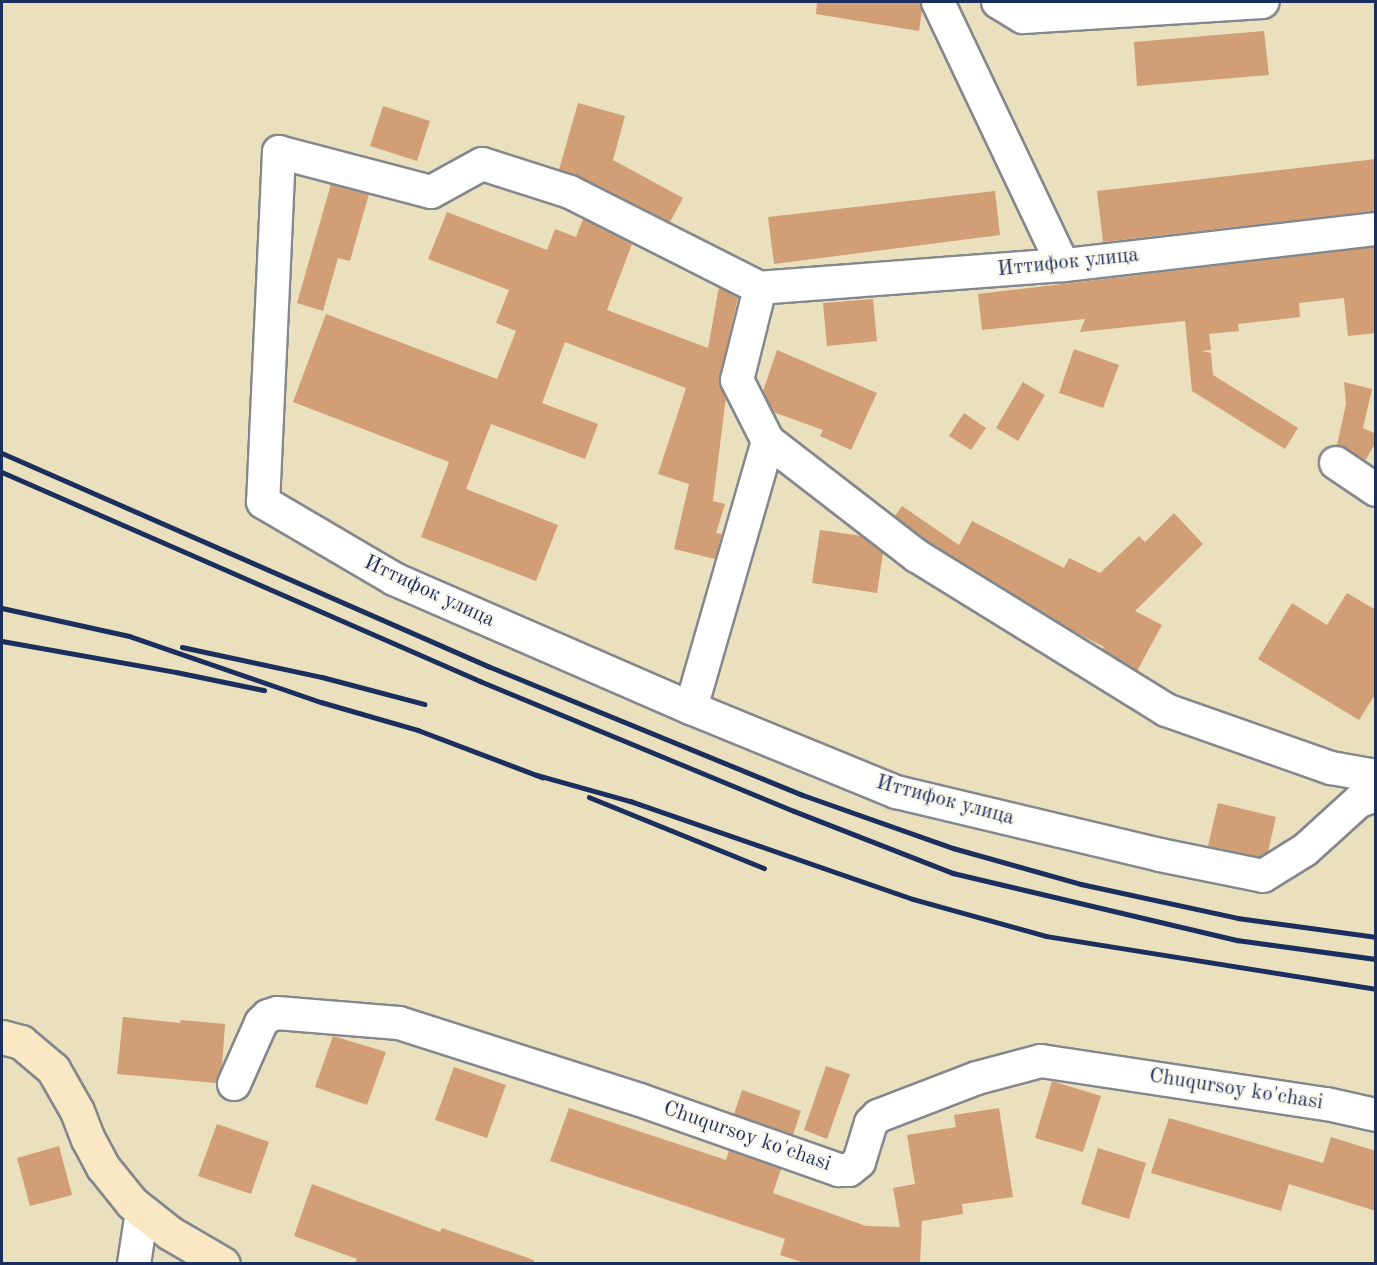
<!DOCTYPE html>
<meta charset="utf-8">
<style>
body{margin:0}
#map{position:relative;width:1377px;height:1265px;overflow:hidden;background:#eae0be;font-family:"Old Standard TT",serif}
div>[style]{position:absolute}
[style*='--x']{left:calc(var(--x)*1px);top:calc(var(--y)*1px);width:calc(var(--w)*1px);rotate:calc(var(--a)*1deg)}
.building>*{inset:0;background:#d19e75}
.roads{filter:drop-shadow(2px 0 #82888e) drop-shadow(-2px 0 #82888e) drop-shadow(0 2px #82888e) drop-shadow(0 -2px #82888e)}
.street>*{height:32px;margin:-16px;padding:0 16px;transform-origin:16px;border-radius:16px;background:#fff}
.secondary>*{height:33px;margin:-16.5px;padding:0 16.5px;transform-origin:16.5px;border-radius:16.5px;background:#fae7c3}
.rail>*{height:4.5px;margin:-2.25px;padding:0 2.25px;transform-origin:2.25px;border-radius:2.25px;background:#1b2f5e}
span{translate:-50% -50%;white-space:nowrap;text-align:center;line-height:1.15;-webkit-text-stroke:4.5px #fbf7ec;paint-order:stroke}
.street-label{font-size:21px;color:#1b2f5e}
.frame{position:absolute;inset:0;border:3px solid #1b2f5e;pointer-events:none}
</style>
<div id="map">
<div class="building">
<i style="clip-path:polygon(817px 2px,920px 2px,922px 10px,919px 31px,816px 14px)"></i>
<i style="clip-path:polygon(1264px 31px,1269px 75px,1137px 86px,1134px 42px)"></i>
<i style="clip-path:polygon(578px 103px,625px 116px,613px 160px,683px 198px,670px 222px,578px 176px,559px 170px)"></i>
<i style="clip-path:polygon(383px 106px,430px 121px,417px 161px,370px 146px)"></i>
<i style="clip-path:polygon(1376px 159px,1376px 211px,1103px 242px,1097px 191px)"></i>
<i style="clip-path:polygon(331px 184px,369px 194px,350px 261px,338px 258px,323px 311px,297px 303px)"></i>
<i style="clip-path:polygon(995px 191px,1000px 235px,774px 264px,768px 217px)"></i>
<i style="clip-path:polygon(447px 212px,547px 250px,555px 229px,576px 237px,583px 219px,632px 244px,607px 310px,708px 348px,719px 287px,738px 297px,720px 376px,726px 397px,713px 501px,725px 504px,716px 533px,722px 534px,715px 559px,674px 549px,689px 484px,658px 474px,686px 388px,565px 342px,542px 403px,598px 424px,585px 459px,491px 424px,466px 489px,558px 525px,536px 581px,421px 537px,449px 462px,293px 402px,326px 314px,497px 379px,516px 331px,496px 323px,509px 290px,428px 259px)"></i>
<i style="clip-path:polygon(1376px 247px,1376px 333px,1348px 336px,1344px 298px,1299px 303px,1300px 317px,1238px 324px,1239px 331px,1209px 334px,1211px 350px,1202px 351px,1211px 353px,1213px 375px,1298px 428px,1285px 449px,1192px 391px,1185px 321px,1080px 332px,1085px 319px,982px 330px,978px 294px)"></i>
<i style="clip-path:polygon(873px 299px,877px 341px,827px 346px,823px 303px)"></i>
<i style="clip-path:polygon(1074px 349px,1119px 365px,1103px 408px,1059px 393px)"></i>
<i style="clip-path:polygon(777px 350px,877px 393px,851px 450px,820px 436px,823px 430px,773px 412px,763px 391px)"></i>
<i style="clip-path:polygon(1023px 382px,1045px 395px,1018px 441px,996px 428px)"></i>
<i style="clip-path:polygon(1344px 382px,1372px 389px,1363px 428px,1376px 434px,1376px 442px,1365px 461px,1337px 445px,1346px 404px)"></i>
<i style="clip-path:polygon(964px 413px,986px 428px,971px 450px,949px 436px)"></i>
<i style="clip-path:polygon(902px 506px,959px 545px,972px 521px,1064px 568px,1069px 558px,1100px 573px,1139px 536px,1145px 542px,1174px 513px,1203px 544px,1135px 611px,1162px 625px,1137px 671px,1102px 649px,1104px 647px,1069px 629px,927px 541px,895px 516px)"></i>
<i style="clip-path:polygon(820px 530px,862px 536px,883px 553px,877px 593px,812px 583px)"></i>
<i style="clip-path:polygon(1347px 593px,1376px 610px,1376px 693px,1359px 720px,1258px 659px,1292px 603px,1327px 625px)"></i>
<i style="clip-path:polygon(1218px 803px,1276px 817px,1268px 852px,1260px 857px,1208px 846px)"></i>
<i style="clip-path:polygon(123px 1017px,180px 1023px,181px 1020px,225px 1024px,222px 1067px,216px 1083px,117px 1074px)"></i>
<i style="clip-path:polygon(333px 1036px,386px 1052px,367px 1105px,315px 1087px)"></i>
<i style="clip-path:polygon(826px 1066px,850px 1074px,827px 1139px,804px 1130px)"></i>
<i style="clip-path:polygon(454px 1067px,506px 1085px,487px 1138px,435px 1120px)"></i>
<i style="clip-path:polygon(1052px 1081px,1101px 1096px,1083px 1152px,1035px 1138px)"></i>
<i style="clip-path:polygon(742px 1090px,801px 1111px,793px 1135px,734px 1114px)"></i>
<i style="clip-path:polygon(569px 1108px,726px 1160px,729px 1150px,781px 1169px,773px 1193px,866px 1226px,900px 1227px,893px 1188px,915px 1184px,907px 1135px,956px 1127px,954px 1115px,999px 1108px,1013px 1197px,962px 1204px,963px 1214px,922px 1221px,920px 1263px,805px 1263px,780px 1255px,785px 1239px,550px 1161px)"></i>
<i style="clip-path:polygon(1169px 1118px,1323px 1163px,1331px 1137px,1376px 1151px,1376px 1211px,1289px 1184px,1281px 1211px,1151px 1173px)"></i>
<i style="clip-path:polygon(217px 1124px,269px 1142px,251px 1194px,198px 1176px)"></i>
<i style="clip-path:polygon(59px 1146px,72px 1195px,30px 1206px,17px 1158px)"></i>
<i style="clip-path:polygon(1098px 1148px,1146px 1163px,1129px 1219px,1081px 1204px)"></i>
<i style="clip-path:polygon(312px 1184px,440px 1232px,442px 1228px,534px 1260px,534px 1263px,355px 1263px,357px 1259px,294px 1236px)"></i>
</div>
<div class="roads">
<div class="street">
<i style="--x:938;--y:2;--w:291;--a:64.6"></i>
<i style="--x:998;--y:2;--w:29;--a:31"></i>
<i style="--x:1023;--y:17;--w:240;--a:-3.6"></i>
<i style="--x:1376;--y:229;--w:315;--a:173.4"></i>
<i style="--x:1063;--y:265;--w:304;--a:175.7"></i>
<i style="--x:760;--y:288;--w:213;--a:-153.2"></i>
<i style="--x:570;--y:192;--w:92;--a:-162.3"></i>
<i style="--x:482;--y:164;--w:58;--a:151.2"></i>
<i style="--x:431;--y:192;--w:157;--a:-165.3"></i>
<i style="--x:279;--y:152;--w:350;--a:92.6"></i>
<i style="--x:263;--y:502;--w:152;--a:30.4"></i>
<i style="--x:394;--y:579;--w:324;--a:23.5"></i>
<i style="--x:691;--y:708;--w:222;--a:22.3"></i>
<i style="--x:896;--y:792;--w:271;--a:13.4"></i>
<i style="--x:1160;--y:855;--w:105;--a:11.5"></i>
<i style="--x:1263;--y:876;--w:49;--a:-31.8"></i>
<i style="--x:1305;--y:850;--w:73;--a:-42.2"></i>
<i style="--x:1359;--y:801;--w:18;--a:-19"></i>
<i style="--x:760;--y:288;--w:95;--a:104"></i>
<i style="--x:737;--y:380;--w:68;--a:63.1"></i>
<i style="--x:768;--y:441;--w:188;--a:37.7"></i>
<i style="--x:917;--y:556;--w:293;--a:31.7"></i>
<i style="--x:1166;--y:710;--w:175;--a:19.4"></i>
<i style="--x:1331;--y:768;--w:46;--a:10.1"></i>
<i style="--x:1336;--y:463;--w:48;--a:34"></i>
<i style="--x:691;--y:708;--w:278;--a:-73.9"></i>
<i style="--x:234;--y:1084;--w:67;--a:-66.1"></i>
<i style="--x:261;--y:1023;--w:10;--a:-45"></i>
<i style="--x:268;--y:1016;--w:9;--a:-18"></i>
<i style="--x:277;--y:1013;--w:122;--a:4.7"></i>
<i style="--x:399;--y:1023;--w:253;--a:17.7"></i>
<i style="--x:640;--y:1100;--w:211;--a:19.4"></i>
<i style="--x:839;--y:1170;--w:10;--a:0"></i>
<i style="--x:849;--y:1170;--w:13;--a:-39"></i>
<i style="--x:859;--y:1162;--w:41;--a:-72.9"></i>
<i style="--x:871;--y:1123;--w:10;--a:-45"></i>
<i style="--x:878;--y:1116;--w:106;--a:-21"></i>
<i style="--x:977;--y:1078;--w:66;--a:-14.9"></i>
<i style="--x:1041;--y:1061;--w:289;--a:8.6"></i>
<i style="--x:1327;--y:1104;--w:50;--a:12.7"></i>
<i style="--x:134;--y:1264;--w:53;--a:-81.3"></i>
</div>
<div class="secondary">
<i style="--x:2;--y:1037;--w:20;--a:15"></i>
<i style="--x:21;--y:1042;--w:42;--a:40.2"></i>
<i style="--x:53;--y:1069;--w:48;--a:60.3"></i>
<i style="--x:77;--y:1111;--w:30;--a:69"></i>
<i style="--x:88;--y:1139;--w:32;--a:62"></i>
<i style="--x:103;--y:1167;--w:46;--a:51.1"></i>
<i style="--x:132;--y:1203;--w:48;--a:38.3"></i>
<i style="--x:170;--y:1233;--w:61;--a:30.3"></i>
</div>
</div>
<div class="rail">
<i style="--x:2;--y:453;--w:531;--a:23.67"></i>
<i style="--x:488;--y:666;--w:340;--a:22.3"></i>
<i style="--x:803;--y:795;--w:159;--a:19.5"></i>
<i style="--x:953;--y:848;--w:133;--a:15.7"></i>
<i style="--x:1081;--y:884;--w:161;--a:12.2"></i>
<i style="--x:1238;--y:918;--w:139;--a:7.8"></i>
<i style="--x:2;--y:472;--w:522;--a:23.62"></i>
<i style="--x:480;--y:681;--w:340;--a:22.5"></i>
<i style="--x:794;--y:811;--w:171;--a:21.3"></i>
<i style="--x:953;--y:873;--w:292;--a:13.3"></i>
<i style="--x:1237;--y:940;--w:140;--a:7.8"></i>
<i style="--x:2;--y:608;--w:130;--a:12.4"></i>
<i style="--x:129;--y:636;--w:203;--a:19"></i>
<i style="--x:321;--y:702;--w:101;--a:16.1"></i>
<i style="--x:418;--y:730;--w:133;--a:20.8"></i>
<i style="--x:2;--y:641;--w:177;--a:10.1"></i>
<i style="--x:176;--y:672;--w:90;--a:11.6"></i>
<i style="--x:182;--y:647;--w:143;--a:12.1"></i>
<i style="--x:322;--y:677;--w:106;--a:14.8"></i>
<i style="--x:537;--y:775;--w:97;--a:15.6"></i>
<i style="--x:630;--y:801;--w:299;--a:19.1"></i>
<i style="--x:913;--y:899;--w:138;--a:15.5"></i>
<i style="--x:1046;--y:936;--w:334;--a:9.1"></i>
<i style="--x:589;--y:797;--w:189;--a:22.1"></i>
</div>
<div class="street-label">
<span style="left:1068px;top:263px;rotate:-6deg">Иттифок улица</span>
<span style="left:429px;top:592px;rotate:25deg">Иттифок улица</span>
<span style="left:945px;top:801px;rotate:15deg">Иттифок улица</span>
<span style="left:1236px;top:1090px;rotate:9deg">Chuqursoy ko'chasi</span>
<span style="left:747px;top:1137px;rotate:19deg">Chuqursoy ko'chasi</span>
</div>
<div class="frame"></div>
</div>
